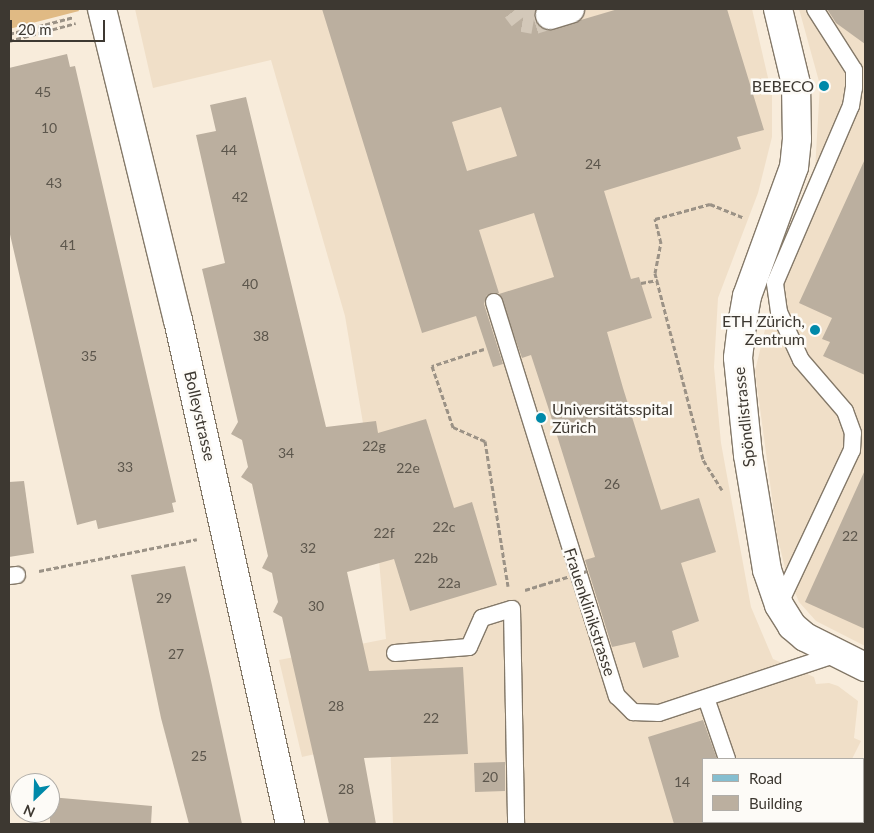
<!DOCTYPE html>
<meta charset="utf-8">
<style>
body{margin:0}
#map{position:relative;width:874px;height:833px;overflow:hidden;background:#f8ecdb;font-family:Lato,sans-serif}
div>[style]{position:absolute}
[style*='--x']{left:calc(var(--x)*1px);top:calc(var(--y)*1px);width:calc(var(--w)*1px);rotate:calc(var(--a)*1deg)}
.built>*{inset:0;background:#f0dfc8}
.green>*{inset:0;background:#e0ba84}
.building>*{inset:0;background:#bbaf9f}
.minor-tunnel>*{height:28px;margin-top:-14px;transform-origin:0;background:repeating-linear-gradient(90deg,#d3c8b9 0 28px,transparent 0 42px)}
.path>*{height:3px;margin-top:-1.5px;transform-origin:0;background:repeating-linear-gradient(90deg,#9b9286 0 5px,transparent 0 7.5px)}
.roads{filter:drop-shadow(1px 0 #847969) drop-shadow(-1px 0 #847969) drop-shadow(0 1px #847969) drop-shadow(0 -1px #847969)}
.service>*{height:16px;margin:-8px;padding:0 8px;transform-origin:8px;border-radius:8px;background:#fff}
.minor>*{height:28px;margin:-14px;padding:0 14px;transform-origin:14px;border-radius:14px;background:#fff}
.primary>*{height:28px;margin:-14px;padding:0 14px;transform-origin:14px;border-radius:14px;background:#85bed0}
.path-bridge>*{height:3px;margin-top:-1.5px;transform-origin:0;background:repeating-linear-gradient(90deg,#9b9286 0 5px,transparent 0 7.5px)}
.dots>*{width:14px;height:14px;translate:-50% -50%;box-sizing:border-box;border:2px solid #fdfbf7;border-radius:50%}
span{translate:-50% -50%;white-space:nowrap;text-align:center;line-height:1.15;-webkit-text-stroke:5px #fdfbf7;paint-order:stroke}
.number-label{font-size:14px;color:#5c564c}
.number-label span{-webkit-text-stroke-width:0}
.poi-label{font-size:16px;color:#3d3831}
.right{translate:-100% -50%;text-align:right}
.left{translate:0 -50%;text-align:left}
.street-label{font-size:16px;color:#3d3831}
.frame{position:absolute;inset:0;border:10px solid #3d3831;pointer-events:none}
.legend{position:absolute;left:702px;top:758px;width:162px;height:65px;box-sizing:border-box;background:#fdfbf7;border:1px solid #b0ada8;margin:0;padding:6px 9px;list-style:none;font-size:15px;color:#3d3831}
.legend li{display:flex;align-items:center;gap:10px;height:25px}
.legend b{width:25px;border:1px solid #b0ada8}
.north{position:absolute;left:10px;top:773px;width:50px;height:50px;box-sizing:border-box;background:#fdfbf7;border:1px solid #b0ada8;border-radius:50%;rotate:204deg;font-size:14px;font-weight:700;line-height:20px;text-align:center;color:#3d3831}
.north::after{content:'';display:block;margin:auto;width:18px;height:22px;background:#0089a9;clip-path:polygon(50% 0,100% 100%,50% 72%,0 100%)}
.scale{position:absolute;left:10px;top:20px;width:95px;height:22px;box-sizing:border-box;border:2px solid #3d3831;border-top:0;padding-left:6px;font-size:15px;line-height:18px;white-space:nowrap;color:#3d3831;-webkit-text-stroke:4px #fdfbf7;paint-order:stroke}
</style>
<div id="map">
<div class="built">
<i style="clip-path:polygon(135px 9px,752px 9px,772px 95px,772px 137px,758px 193px,718px 298px,714px 367px,721px 443px,751px 607px,773px 659px,814px 677px,816px 684px,829px 683px,838px 686px,858px 701px,854px 738px,861px 741px,852px 759px,703px 759px,703px 822px,823px 822px,822px 824px,393px 824px,390px 737px,302px 757px,279px 660px,386px 639px,371px 471px,345px 316px,271px 60px,153px 88px)"></i>
<i style="clip-path:polygon(799px 9px,865px 9px,865px 646px,816px 621px,799px 602px,785px 568px,777px 535px,755px 371px,775px 288px,815px 170px,820px 85px)"></i>
</div>
<div class="green">
<i style="clip-path:polygon(9px 9px,78px 9px,79px 11px,9px 29px)"></i>
</div>
<div class="building">
<i style="clip-path:polygon(evenodd,322px 9px,536px 9px,535px 20px,547px 30px,618px 9px,727px 9px,764px 130px,737px 137px,741px 149px,604px 191px,631px 279px,639px 277px,652px 318px,607px 332px,623px 388px,661px 510px,699px 498px,716px 552px,681px 563px,699px 621px,672px 631px,679px 657px,643px 668px,635px 642px,612px 647px,585px 560px,595px 557px,549px 410px,531px 355px,522px 358px,499px 294px,554px 277px,534px 213px,479px 230px,499px 293px,487px 295px,484px 304px,503px 364px,493px 367px,476px 316px,422px 333px,322px 9px,501px 107px,517px 156px,467px 171px,452px 122px,501px 107px)"></i>
<i style="clip-path:polygon(827px 9px,865px 9px,865px 44px,836px 23px)"></i>
<i style="clip-path:polygon(67px 54px,70px 67px,75px 66px,176px 502px,172px 503px,174px 512px,98px 529px,96px 520px,77px 525px,9px 230px,9px 68px)"></i>
<i style="clip-path:polygon(246px 97px,326px 427px,376px 421px,378px 433px,426px 419px,454px 508px,472px 502px,497px 585px,410px 611px,394px 559px,347px 572px,369px 671px,463px 667px,468px 754px,364px 758px,376px 824px,329px 824px,282px 617px,273px 612px,278px 602px,272px 573px,262px 568px,268px 556px,252px 484px,241px 477px,248px 467px,242px 440px,231px 434px,238px 422px,202px 269px,225px 263px,196px 135px,216px 131px,210px 105px)"></i>
<i style="clip-path:polygon(865px 159px,865px 375px,823px 356px,830px 342px,822px 339px,832px 318px,799px 303px)"></i>
<i style="clip-path:polygon(865px 470px,865px 629px,805px 602px)"></i>
<i style="clip-path:polygon(24px 481px,34px 553px,9px 557px,9px 482px)"></i>
<i style="clip-path:polygon(185px 566px,210px 676px,242px 824px,189px 824px,161px 718px,131px 575px)"></i>
<i style="clip-path:polygon(703px 720px,717px 759px,703px 759px,703px 824px,674px 824px,648px 737px)"></i>
<i style="clip-path:polygon(505px 762px,505px 791px,475px 792px,474px 763px)"></i>
<i style="clip-path:polygon(50px 797px,152px 806px,151px 824px,50px 824px)"></i>
</div>
<div class="minor-tunnel">
<i style="--x:516;--y:9;--w:11;--a:52"></i>
<i style="--x:523;--y:18;--w:11;--a:10"></i>
<i style="--x:534;--y:20;--w:17;--a:-17"></i>
</div>
<div class="path">
<i style="--x:9;--y:34;--w:67;--a:-14.7"></i>
<i style="--x:9;--y:41;--w:69;--a:-15"></i>
<i style="--x:641;--y:283;--w:17;--a:-10"></i>
<i style="--x:484;--y:349;--w:55;--a:161.9"></i>
<i style="--x:432;--y:366;--w:65;--a:71"></i>
<i style="--x:453;--y:427;--w:35;--a:24"></i>
<i style="--x:485;--y:441;--w:147;--a:81"></i>
<i style="--x:722;--y:490;--w:36;--a:-122"></i>
<i style="--x:703;--y:459;--w:192;--a:-104.5"></i>
<i style="--x:655;--y:273;--w:31;--a:-79"></i>
<i style="--x:661;--y:243;--w:25;--a:-104"></i>
<i style="--x:655;--y:219;--w:57;--a:-15.3"></i>
<i style="--x:710;--y:204;--w:35;--a:22"></i>
<i style="--x:39;--y:571;--w:161;--a:-11.4"></i>
<i style="--x:525;--y:590;--w:17;--a:-17"></i>
</div>
<div class="roads">
<div class="service">
<i style="--x:494;--y:302;--w:413;--a:72.7"></i>
<i style="--x:617;--y:696;--w:23;--a:45"></i>
<i style="--x:633;--y:712;--w:26;--a:2"></i>
<i style="--x:659;--y:713;--w:188;--a:-18.3"></i>
<i style="--x:9;--y:576;--w:8;--a:-7"></i>
<i style="--x:779;--y:605;--w:171;--a:-64.8"></i>
<i style="--x:852;--y:450;--w:17;--a:-87"></i>
<i style="--x:853;--y:433;--w:23;--a:-110"></i>
<i style="--x:845;--y:411;--w:67;--a:-130.8"></i>
<i style="--x:801;--y:360;--w:53;--a:-114.6"></i>
<i style="--x:779;--y:312;--w:29;--a:-98"></i>
<i style="--x:775;--y:283;--w:193;--a:-66.8"></i>
<i style="--x:851;--y:106;--w:18;--a:-81"></i>
<i style="--x:854;--y:88;--w:18;--a:-90"></i>
<i style="--x:854;--y:70;--w:72;--a:-122.6"></i>
<i style="--x:395;--y:653;--w:74;--a:-4.6"></i>
<i style="--x:469;--y:647;--w:32;--a:-66"></i>
<i style="--x:482;--y:618;--w:31;--a:-17"></i>
<i style="--x:512;--y:609;--w:215;--a:88.9"></i>
<i style="--x:706;--y:698;--w:65;--a:71"></i>
<i style="--x:742;--y:822;--w:2;--a:63"></i>
</div>
<div class="minor">
<i style="--x:102;--y:9;--w:320;--a:76.3"></i>
<i style="--x:178;--y:320;--w:516;--a:77.47"></i>
<i style="--x:778;--y:9;--w:77;--a:76.5"></i>
<i style="--x:796;--y:84;--w:55;--a:89"></i>
<i style="--x:797;--y:139;--w:28;--a:96"></i>
<i style="--x:794;--y:167;--w:137;--a:110"></i>
<i style="--x:747;--y:296;--w:29;--a:100"></i>
<i style="--x:742;--y:325;--w:33;--a:97"></i>
<i style="--x:738;--y:358;--w:98;--a:84.1"></i>
<i style="--x:748;--y:455;--w:117;--a:80.6"></i>
<i style="--x:767;--y:570;--w:37;--a:71"></i>
<i style="--x:779;--y:605;--w:25;--a:58"></i>
<i style="--x:792;--y:626;--w:17;--a:40"></i>
<i style="--x:805;--y:637;--w:67;--a:26.6"></i>
<i style="--x:550;--y:15;--w:21;--a:-17"></i>
</div>
<div class="primary">
<i style="--x:863;--y:785;--w:5;--a:-68"></i>
<i style="--x:845;--y:824;--w:2;--a:-63"></i>
</div>
</div>
<div class="path-bridge">
<i style="--x:541;--y:585;--w:48;--a:-16.9"></i>
</div>
<div class="dots">
<i style="left:824px;top:86px;background:#0089a9"></i>
<i style="left:815px;top:330px;background:#0089a9"></i>
<i style="left:541px;top:418px;background:#0089a9"></i>
</div>
<div class="number-label">
<span style="left:43px;top:92px">45</span>
<span style="left:49px;top:128px">10</span>
<span style="left:229px;top:150px">44</span>
<span style="left:593px;top:164px">24</span>
<span style="left:54px;top:183px">43</span>
<span style="left:240px;top:197px">42</span>
<span style="left:68px;top:245px">41</span>
<span style="left:250px;top:284px">40</span>
<span style="left:261px;top:336px">38</span>
<span style="left:89px;top:356px">35</span>
<span style="left:374px;top:446px">22g</span>
<span style="left:286px;top:453px">34</span>
<span style="left:125px;top:467px">33</span>
<span style="left:408px;top:468px">22e</span>
<span style="left:612px;top:484px">26</span>
<span style="left:444px;top:527px">22c</span>
<span style="left:384px;top:533px">22f</span>
<span style="left:850px;top:536px">22</span>
<span style="left:308px;top:548px">32</span>
<span style="left:426px;top:558px">22b</span>
<span style="left:449px;top:583px">22a</span>
<span style="left:164px;top:598px">29</span>
<span style="left:316px;top:606px">30</span>
<span style="left:176px;top:654px">27</span>
<span style="left:336px;top:706px">28</span>
<span style="left:431px;top:718px">22</span>
<span style="left:199px;top:756px">25</span>
<span style="left:490px;top:777px">20</span>
<span style="left:682px;top:782px">14</span>
<span style="left:346px;top:789px">28</span>
</div>
<div class="poi-label">
<span class="right" style="left:814px;top:86px">BEBECO</span>
<span class="right" style="left:805px;top:330px">ETH Zürich,<br>Zentrum</span>
<span class="left" style="left:552px;top:418px">Universitätsspital<br>Zürich</span>
</div>
<div class="street-label">
<span style="left:200px;top:416px;rotate:77deg">Bolleystrasse</span>
<span style="left:744px;top:417px;rotate:-96deg">Spöndlistrasse</span>
<span style="left:590px;top:612px;rotate:72deg">Frauenklinikstrasse</span>
</div>
<div class="frame"></div>
<ul class="legend">
<li><b style="height:6px;background:#85bed0"></b>Road</li>
<li><b style="height:14px;background:#bbaf9f"></b>Building</li>
</ul>
<div class="north">N</div>
<div class="scale">20 m</div>
</div>
